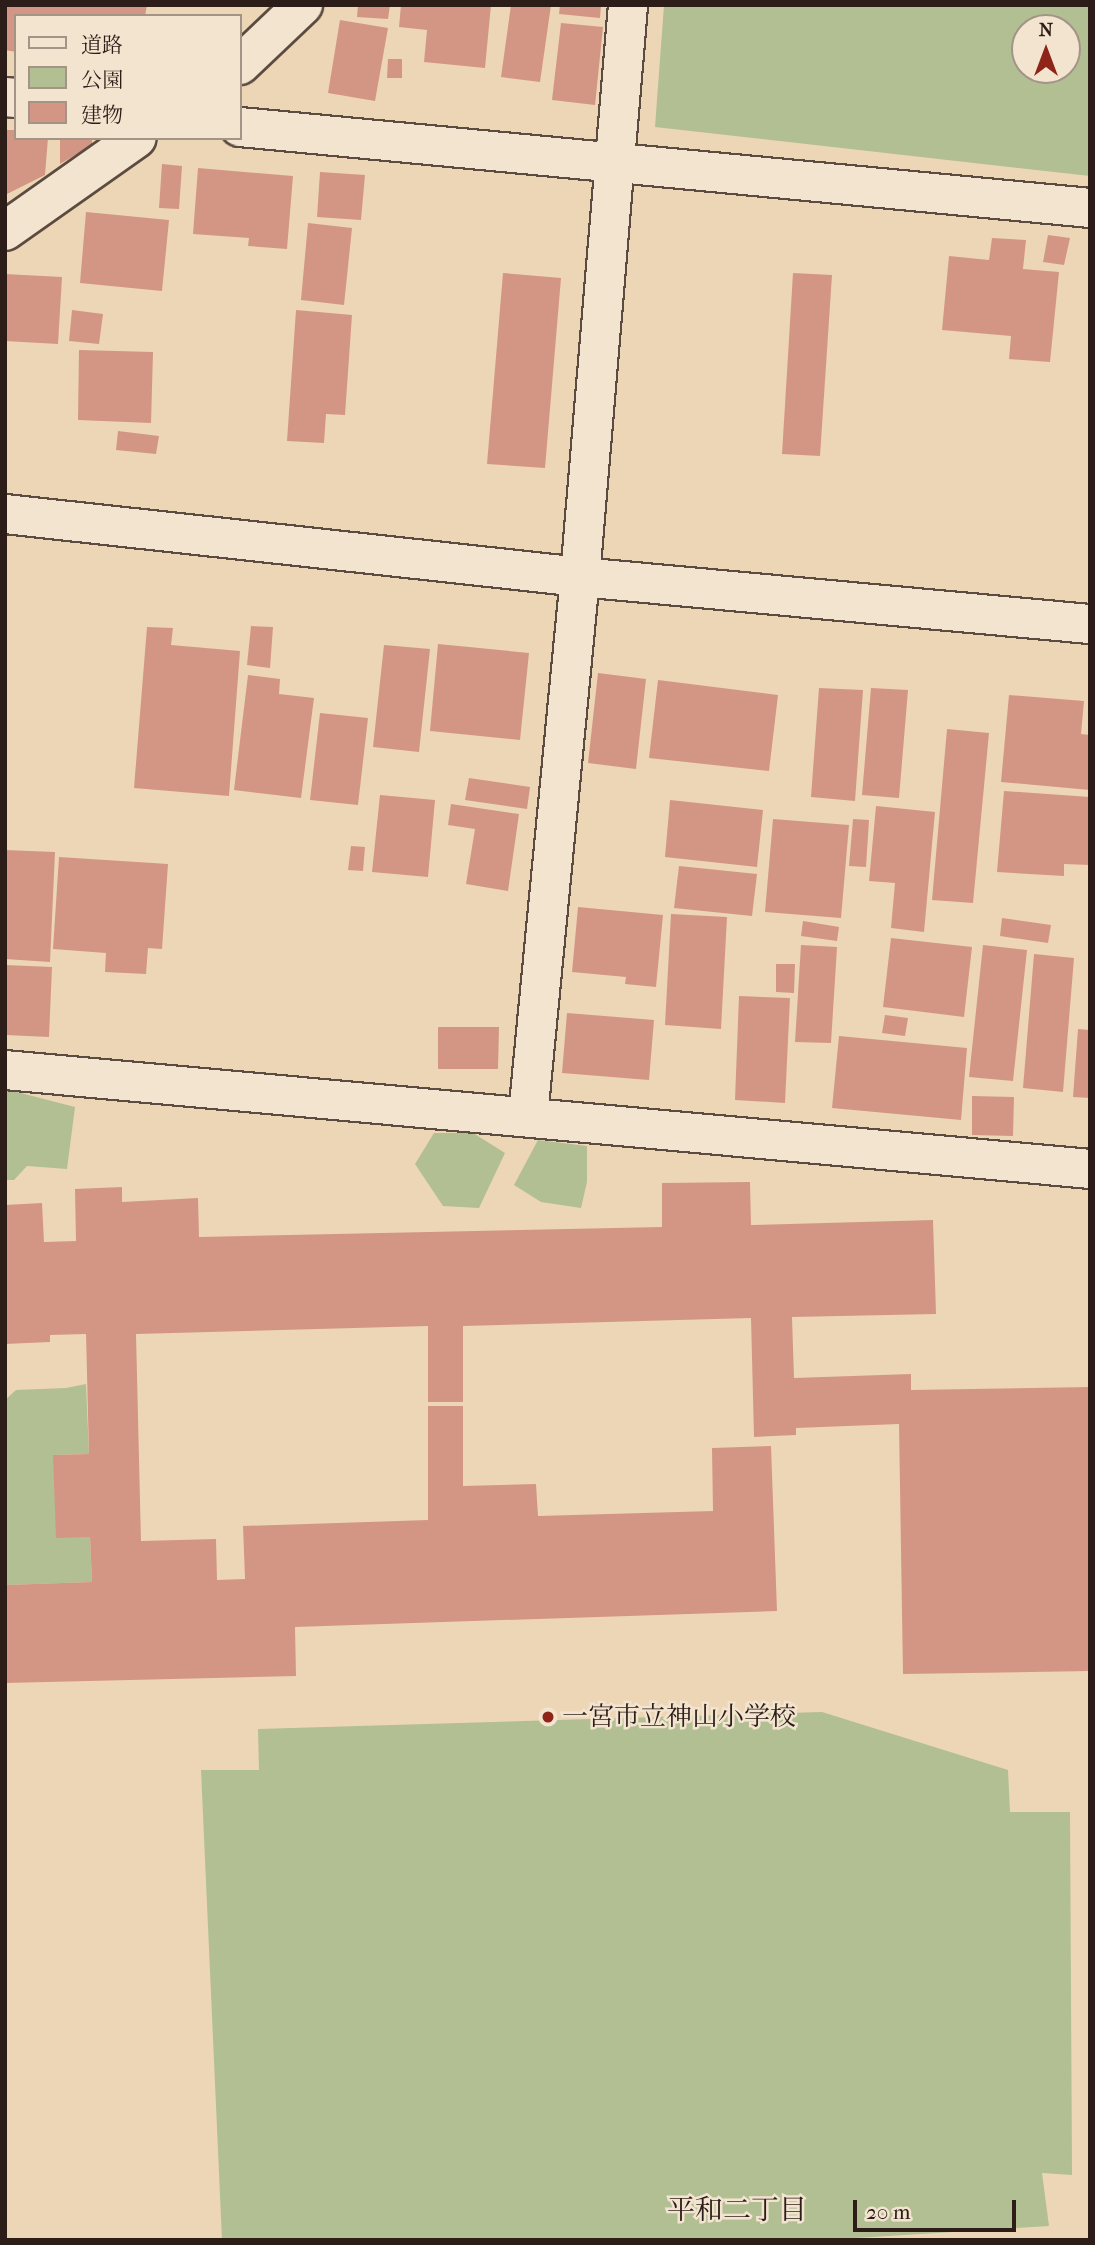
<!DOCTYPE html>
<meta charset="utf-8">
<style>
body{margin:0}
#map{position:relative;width:1095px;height:2245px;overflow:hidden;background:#edd6b6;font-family:"IM FELL French Canon","Noto Serif JP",serif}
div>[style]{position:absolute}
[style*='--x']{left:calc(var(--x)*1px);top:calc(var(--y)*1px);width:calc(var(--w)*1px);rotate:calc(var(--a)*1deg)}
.green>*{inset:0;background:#b1bf93}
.building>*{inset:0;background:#d39685}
.roads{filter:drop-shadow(2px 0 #5c4b40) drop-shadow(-2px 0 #5c4b40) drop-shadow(0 2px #5c4b40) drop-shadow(0 -2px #5c4b40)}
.minor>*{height:38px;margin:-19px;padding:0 19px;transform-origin:19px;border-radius:19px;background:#f3e4d0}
.dots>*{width:19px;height:19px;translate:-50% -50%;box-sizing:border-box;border:4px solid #f3e4d0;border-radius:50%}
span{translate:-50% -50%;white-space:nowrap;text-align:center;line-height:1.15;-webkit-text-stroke:5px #f3e4d0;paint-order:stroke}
.poi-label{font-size:26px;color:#2c1d18}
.left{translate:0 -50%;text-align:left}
.neighbourhood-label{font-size:28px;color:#2c1d18}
.frame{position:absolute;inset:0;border:7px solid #2c1d18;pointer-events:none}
.legend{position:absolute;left:14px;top:14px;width:228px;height:126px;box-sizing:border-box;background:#f3e4d0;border:2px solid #a39486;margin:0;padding:9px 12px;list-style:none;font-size:21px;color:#2c1d18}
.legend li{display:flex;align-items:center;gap:14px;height:35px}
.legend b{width:35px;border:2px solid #a39486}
.north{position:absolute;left:1011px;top:14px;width:70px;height:70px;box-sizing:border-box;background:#f3e4d0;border:2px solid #a39486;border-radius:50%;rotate:0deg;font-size:19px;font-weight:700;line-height:28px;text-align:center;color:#2c1d18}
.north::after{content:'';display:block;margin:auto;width:24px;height:32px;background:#8f2418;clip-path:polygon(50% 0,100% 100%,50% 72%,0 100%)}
.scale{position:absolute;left:853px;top:2200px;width:163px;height:32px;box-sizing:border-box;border:4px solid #2c1d18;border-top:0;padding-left:9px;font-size:21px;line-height:24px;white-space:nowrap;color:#2c1d18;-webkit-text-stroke:5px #f3e4d0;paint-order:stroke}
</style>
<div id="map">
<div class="green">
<i style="clip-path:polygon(evenodd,664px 5px,1090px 5px,1090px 176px,655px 127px,664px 5px,1025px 28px,1067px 28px,1067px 70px,1025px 70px,1025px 28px)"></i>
<i style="clip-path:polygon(5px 1089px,75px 1107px,67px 1169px,27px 1166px,14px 1180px,5px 1180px)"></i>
<i style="clip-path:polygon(434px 1133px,473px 1133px,505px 1153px,479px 1208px,443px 1206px,415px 1164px)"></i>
<i style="clip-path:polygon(538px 1140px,587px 1146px,587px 1182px,581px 1208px,541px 1202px,514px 1185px)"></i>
<i style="clip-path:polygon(86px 1384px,89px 1454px,53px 1455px,90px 1537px,92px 1582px,5px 1585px,5px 1400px,16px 1390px,66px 1388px)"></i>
<i style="clip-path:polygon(822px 1712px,1008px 1770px,1010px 1812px,1070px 1812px,1072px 2175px,1042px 2173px,1049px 2226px,823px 2240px,222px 2240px,201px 1770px,259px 1770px,258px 1729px)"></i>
</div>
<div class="building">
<i style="clip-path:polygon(5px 5px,147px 5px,145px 16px,16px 16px,16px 52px,5px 50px)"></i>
<i style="clip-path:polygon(358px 5px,390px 5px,388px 19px,357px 17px)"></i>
<i style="clip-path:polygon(401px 5px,491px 5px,485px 68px,424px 62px,427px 30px,399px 27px)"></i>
<i style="clip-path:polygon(511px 5px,551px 5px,540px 82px,501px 77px)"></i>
<i style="clip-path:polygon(560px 5px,601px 5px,600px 18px,559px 14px)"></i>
<i style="clip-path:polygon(340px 20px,388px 28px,375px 101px,328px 93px)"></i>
<i style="clip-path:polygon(561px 23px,603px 27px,595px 105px,552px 100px)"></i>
<i style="clip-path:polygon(388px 59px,402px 59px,402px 78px,387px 78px)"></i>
<i style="clip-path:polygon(5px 130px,16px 130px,16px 138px,48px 138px,45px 175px,5px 195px)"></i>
<i style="clip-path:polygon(60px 138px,92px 138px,92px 145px,60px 164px)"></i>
<i style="clip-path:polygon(162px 164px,182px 166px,179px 209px,159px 208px)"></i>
<i style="clip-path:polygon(198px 168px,293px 176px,287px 249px,248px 246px,249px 238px,193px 234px)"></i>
<i style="clip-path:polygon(320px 172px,365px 175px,361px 220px,317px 217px)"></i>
<i style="clip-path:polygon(86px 212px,169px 220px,162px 291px,80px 283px)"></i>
<i style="clip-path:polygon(308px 223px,352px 228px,344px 305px,301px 300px)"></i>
<i style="clip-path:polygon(1048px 235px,1070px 238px,1064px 265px,1043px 262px)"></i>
<i style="clip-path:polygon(992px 238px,1026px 240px,1023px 269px,1059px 272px,1050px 362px,1009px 359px,1011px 336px,942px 330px,949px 256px,989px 260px)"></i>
<i style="clip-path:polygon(503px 273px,561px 278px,545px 468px,487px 464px)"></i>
<i style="clip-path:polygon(793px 273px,832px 275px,820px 456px,782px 454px)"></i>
<i style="clip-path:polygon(5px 274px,62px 277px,58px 344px,5px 341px)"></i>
<i style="clip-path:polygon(72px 310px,103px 314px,99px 344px,69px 341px)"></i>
<i style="clip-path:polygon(296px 310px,352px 315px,345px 415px,326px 414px,324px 443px,287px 441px)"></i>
<i style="clip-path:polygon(79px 350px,153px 352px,151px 423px,78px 420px)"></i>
<i style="clip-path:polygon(118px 431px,159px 436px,156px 454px,116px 450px)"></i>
<i style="clip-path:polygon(251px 626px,273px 627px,270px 668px,247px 665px)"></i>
<i style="clip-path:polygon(147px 627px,173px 628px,171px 645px,240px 651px,229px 796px,134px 788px)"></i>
<i style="clip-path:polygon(438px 644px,529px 653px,520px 740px,430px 731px)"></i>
<i style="clip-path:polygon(384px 645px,430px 649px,419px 752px,373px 747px)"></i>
<i style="clip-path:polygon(598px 673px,646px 679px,636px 769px,588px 763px)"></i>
<i style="clip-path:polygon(248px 675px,280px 679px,279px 694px,314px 698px,301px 798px,234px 790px)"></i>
<i style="clip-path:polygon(658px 680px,778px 695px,769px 771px,649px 758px)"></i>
<i style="clip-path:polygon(819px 688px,863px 690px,855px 801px,811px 797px)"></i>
<i style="clip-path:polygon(871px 688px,908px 690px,899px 798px,862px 795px)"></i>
<i style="clip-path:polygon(1009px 695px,1084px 701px,1081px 734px,1090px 735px,1090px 790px,1001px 782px)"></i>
<i style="clip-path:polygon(320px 713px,368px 718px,358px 805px,310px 800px)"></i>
<i style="clip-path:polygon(947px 729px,989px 733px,973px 903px,932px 900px)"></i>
<i style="clip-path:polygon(469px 778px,530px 787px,527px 809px,465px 800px)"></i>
<i style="clip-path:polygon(1004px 791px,1090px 797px,1090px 865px,1064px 864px,1064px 876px,997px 872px)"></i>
<i style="clip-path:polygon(380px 795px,435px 800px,428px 877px,372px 872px)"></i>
<i style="clip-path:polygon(670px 800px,763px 810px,757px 867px,665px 857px)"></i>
<i style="clip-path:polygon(451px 804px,519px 814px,508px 891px,466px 884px,475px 829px,448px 825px)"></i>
<i style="clip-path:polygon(876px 806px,935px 812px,924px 932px,891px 928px,895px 883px,869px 881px)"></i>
<i style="clip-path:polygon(773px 819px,849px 825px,841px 918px,765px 912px)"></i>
<i style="clip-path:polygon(853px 819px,869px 820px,866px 867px,849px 866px)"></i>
<i style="clip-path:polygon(351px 846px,365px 847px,363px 871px,348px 870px)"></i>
<i style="clip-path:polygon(5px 850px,55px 852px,50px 962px,5px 959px)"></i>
<i style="clip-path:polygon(59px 857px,168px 864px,162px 949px,148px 948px,146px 974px,105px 972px,106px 953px,53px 949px)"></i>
<i style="clip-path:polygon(679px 866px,757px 874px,752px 916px,674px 908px)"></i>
<i style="clip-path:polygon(578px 907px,663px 915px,656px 987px,625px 984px,626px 977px,572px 972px)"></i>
<i style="clip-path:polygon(671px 914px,727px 917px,721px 1029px,665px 1025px)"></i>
<i style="clip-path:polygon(1002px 918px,1051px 925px,1048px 943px,1000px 936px)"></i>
<i style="clip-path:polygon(803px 921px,839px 927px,837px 941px,801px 936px)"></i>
<i style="clip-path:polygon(891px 938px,972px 947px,964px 1017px,883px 1007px)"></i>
<i style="clip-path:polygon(801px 945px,837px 947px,831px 1043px,795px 1042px)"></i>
<i style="clip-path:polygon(983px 945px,1027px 950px,1013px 1081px,969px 1077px)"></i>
<i style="clip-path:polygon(1034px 954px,1074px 958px,1063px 1092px,1023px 1088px)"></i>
<i style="clip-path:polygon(776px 964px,795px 964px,794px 993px,776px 992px)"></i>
<i style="clip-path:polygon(5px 965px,52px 967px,49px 1037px,5px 1035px)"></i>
<i style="clip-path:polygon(739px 996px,790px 998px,785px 1103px,735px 1100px)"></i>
<i style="clip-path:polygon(567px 1013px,654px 1020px,649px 1080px,562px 1073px)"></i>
<i style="clip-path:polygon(885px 1015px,908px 1018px,905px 1036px,882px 1033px)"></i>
<i style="clip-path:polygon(438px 1027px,499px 1027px,498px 1069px,438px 1069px)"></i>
<i style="clip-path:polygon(1078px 1029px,1090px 1030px,1090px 1098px,1073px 1097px)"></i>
<i style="clip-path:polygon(839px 1036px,967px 1048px,961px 1120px,832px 1108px)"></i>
<i style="clip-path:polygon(972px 1096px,1014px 1097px,1013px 1136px,972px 1135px)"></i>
<i style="clip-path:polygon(750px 1182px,751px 1225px,933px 1220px,936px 1314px,792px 1317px,794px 1378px,911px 1374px,911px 1390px,1090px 1387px,1090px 1671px,903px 1674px,899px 1424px,796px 1428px,796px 1435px,754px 1437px,751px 1318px,463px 1326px,463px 1402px,428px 1402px,428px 1326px,136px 1334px,141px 1541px,216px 1539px,217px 1580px,245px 1579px,243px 1526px,428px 1520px,428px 1406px,463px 1406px,463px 1486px,536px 1484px,538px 1516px,713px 1511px,712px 1448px,771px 1446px,777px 1611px,295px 1627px,296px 1676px,5px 1683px,5px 1585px,92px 1582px,90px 1537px,56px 1538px,53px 1455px,89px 1454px,86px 1334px,50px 1335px,50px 1342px,5px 1344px,5px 1205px,42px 1203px,44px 1242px,76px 1241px,75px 1189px,122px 1187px,122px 1202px,198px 1198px,199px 1237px,662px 1227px,662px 1183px)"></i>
</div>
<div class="roads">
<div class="minor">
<i style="--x:240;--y:65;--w:87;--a:-43.6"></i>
<i style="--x:5;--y:97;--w:11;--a:5"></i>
<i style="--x:240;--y:127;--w:854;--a:5.44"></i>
<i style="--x:5;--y:231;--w:161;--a:-35.2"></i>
<i style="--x:5;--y:514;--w:578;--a:6.25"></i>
<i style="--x:580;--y:577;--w:512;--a:5.27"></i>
<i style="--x:5;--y:1070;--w:1090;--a:5.21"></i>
<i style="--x:528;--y:1116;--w:542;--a:-84.49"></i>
<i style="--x:580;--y:577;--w:574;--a:-85.2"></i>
</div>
</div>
<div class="dots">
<i style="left:548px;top:1717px;background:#8f2418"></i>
</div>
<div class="poi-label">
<span class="left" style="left:562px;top:1717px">一宮市立神山小学校</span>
</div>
<div class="neighbourhood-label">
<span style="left:737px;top:2210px">平和二丁目</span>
</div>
<div class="frame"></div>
<ul class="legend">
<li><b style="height:9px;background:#f3e4d0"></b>道路</li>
<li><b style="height:19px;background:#b1bf93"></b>公園</li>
<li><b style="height:19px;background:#d39685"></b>建物</li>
</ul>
<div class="north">N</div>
<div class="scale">20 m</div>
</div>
